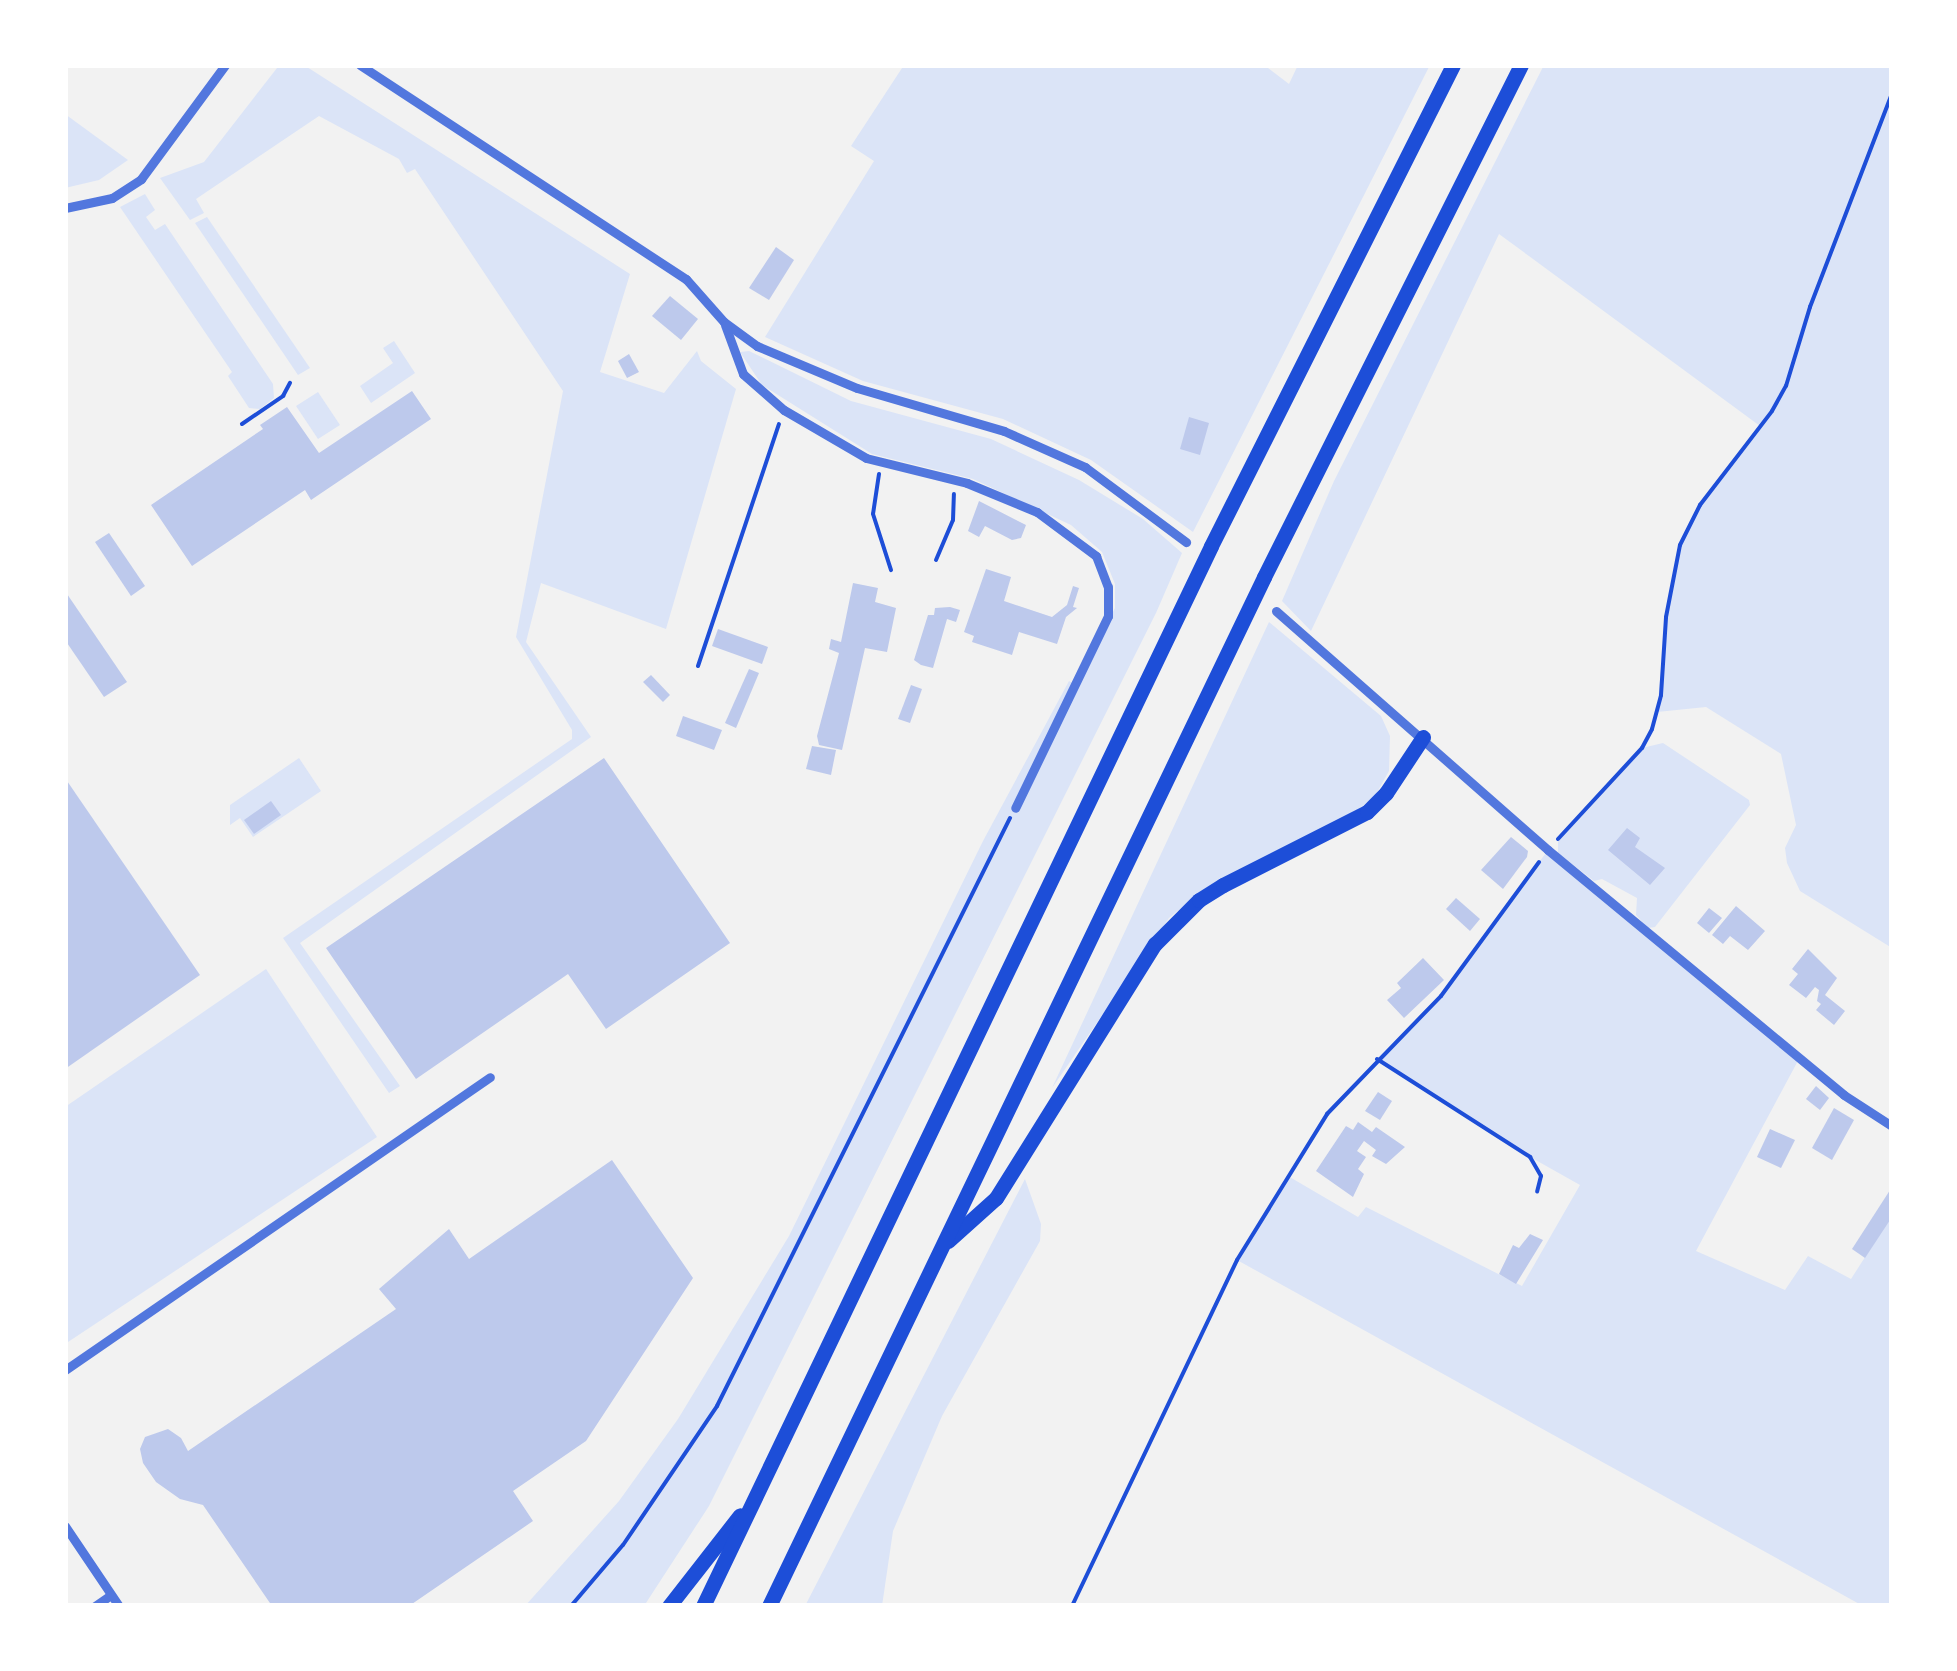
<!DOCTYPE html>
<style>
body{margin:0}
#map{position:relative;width:1957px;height:1671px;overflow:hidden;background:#f2f2f2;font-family:"IBM Plex Sans",sans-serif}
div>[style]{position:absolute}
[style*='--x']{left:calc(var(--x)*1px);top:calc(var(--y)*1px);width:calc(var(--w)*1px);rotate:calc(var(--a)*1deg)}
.green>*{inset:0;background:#dbe4f7}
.building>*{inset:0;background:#bdc9ec}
.path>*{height:4px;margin:-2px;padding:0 2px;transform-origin:2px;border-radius:2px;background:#1d4ed8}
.minor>*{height:9px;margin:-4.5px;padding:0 4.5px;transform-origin:4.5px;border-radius:4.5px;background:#5277de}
.motorway>*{height:15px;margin:-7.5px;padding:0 7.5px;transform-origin:7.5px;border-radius:7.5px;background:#1d4ed8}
span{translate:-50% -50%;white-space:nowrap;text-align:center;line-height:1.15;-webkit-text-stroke:9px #fff;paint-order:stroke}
.frame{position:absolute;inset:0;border:68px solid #fff;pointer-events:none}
</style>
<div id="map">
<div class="green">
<i style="clip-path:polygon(904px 65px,1264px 65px,1289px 84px,1298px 65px,1430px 65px,1193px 532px,1091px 460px,1003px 419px,863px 381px,765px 337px,874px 161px,851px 146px)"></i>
<i style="clip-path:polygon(1544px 65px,1892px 65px,1892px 948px,1800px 891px,1787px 863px,1785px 848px,1796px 825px,1781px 754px,1706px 707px,1657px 712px,1666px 617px,1680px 545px,1700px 505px,1760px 426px,1499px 234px,1311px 631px,1282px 601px,1334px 481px)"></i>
<i style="clip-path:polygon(307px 67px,630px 274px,600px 372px,664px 393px,697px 351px,701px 361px,736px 389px,666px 629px,541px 583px,526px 642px,591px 737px,300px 943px,400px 1086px,389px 1093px,283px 938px,572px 739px,572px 730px,516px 637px,563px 391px,415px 169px,407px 173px,399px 159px,319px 116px,196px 199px,204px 213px,190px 220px,160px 178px,204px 162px,277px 68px)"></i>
<i style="clip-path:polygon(65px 114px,128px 160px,99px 180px,65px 188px)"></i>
<i style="clip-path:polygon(145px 194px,155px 210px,146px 217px,155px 230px,165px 224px,273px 384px,274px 398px,260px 409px,249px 408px,228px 376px,232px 372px,120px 207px)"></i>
<i style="clip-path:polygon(207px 217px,310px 368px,298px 375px,195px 223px)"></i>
<i style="clip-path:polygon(394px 341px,415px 373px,371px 403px,360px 386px,393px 363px,383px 348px)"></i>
<i style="clip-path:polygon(749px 351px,851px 401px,991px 439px,1079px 480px,1143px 519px,1182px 553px,1156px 613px,709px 1506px,644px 1606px,525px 1606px,619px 1501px,678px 1419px,789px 1236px,983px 841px,1069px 681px,1076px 685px,1115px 608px,1115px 584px,1102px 552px,1071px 525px,973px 479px,872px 454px,762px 385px,740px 352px)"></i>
<i style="clip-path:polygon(318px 392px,340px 425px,318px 439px,296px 406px)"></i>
<i style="clip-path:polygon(1269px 622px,1381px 716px,1390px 736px,1389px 771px,1375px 796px,1351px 815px,1193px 898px,1169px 918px,1052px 1088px)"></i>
<i style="clip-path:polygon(1663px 743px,1749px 800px,1750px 805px,1655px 927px,1648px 928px,1636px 915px,1637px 898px,1602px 879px,1594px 881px,1558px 853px,1558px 839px,1642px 748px)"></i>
<i style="clip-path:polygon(299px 758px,321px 791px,253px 837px,240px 818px,230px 825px,230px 805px)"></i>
<i style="clip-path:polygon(1548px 850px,1800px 1057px,1696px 1251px,1785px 1290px,1808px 1256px,1851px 1279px,1892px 1215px,1892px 1606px,1863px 1606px,1237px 1260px,1288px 1176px,1358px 1217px,1366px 1207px,1522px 1286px,1580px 1185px,1500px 1140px,1377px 1059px,1441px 996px)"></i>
<i style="clip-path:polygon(266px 969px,377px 1137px,65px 1344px,65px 1107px)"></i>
<i style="clip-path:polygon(1025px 1179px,1041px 1224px,1040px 1241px,942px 1416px,893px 1531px,882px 1606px,805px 1606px)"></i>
</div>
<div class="building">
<i style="clip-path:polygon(776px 247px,794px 260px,769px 300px,749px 288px)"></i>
<i style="clip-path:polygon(670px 296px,698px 319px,681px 340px,652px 316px)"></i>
<i style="clip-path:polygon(629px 354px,639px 372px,627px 378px,618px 361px)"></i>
<i style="clip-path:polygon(412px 391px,431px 419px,311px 500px,305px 490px,192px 566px,151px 505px,263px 429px,260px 425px,287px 407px,319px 453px)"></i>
<i style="clip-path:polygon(1189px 417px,1209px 423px,1200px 455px,1180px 449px)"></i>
<i style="clip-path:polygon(979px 501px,1026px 525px,1021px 538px,1012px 540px,985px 526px,979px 537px,968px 531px)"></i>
<i style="clip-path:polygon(109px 533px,145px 586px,131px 596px,95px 542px)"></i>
<i style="clip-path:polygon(986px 569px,1011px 577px,1004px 601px,1052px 617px,1067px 605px,1073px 586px,1079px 588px,1073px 607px,1077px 608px,1066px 617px,1057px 644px,1019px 632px,1012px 655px,972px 642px,974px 636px,964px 632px)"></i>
<i style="clip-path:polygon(853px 583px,878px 588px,875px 602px,896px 608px,887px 652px,865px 648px,842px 750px,819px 745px,817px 736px,839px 653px,829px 649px,831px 639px,841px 642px)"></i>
<i style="clip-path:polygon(65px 591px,127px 682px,104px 697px,65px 640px)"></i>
<i style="clip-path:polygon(950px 607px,960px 610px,956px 622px,947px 619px,933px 668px,921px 665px,914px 660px,928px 615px,934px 615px,935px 608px)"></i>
<i style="clip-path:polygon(718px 629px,768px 647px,762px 664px,712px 646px)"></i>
<i style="clip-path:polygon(749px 669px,759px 673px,736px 728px,725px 723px)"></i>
<i style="clip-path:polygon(651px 675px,670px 695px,663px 702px,643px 682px)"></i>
<i style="clip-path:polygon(911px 685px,922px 689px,910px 723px,898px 719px)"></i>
<i style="clip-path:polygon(683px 716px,722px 730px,714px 750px,676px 736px)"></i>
<i style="clip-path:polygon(812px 746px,836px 750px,831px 775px,806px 769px)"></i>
<i style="clip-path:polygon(604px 758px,730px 943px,606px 1029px,568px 974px,416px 1079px,326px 948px)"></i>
<i style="clip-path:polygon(65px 778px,200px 975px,65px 1069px)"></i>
<i style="clip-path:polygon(271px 801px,281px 815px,254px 834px,244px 820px)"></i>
<i style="clip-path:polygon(1627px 828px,1640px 838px,1635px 847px,1665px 868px,1650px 885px,1608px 850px)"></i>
<i style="clip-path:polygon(1511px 837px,1528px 851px,1527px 857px,1503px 889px,1481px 870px)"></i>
<i style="clip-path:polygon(1456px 898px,1480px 919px,1470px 931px,1446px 909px)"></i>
<i style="clip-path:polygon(1736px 906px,1765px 931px,1748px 950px,1730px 936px,1723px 944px,1712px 935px)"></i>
<i style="clip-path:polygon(1709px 908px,1722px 918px,1709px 933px,1697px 923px)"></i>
<i style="clip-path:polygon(1808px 949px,1837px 978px,1825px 995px,1845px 1011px,1834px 1025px,1816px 1010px,1821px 1004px,1817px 1001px,1819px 990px,1815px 987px,1806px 998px,1789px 985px,1798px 974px,1792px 969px)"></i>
<i style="clip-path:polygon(1423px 958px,1444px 980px,1404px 1018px,1387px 1000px,1401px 988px,1397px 983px)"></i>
<i style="clip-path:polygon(1816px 1086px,1829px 1098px,1820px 1110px,1806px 1099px)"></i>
<i style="clip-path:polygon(1378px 1092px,1392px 1101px,1380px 1120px,1365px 1111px)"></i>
<i style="clip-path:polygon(1834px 1108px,1854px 1120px,1832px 1160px,1812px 1148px)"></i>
<i style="clip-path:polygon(1358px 1122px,1372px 1132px,1376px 1127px,1405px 1147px,1386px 1164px,1372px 1156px,1376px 1150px,1364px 1141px,1357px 1151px,1366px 1157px,1358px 1169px,1364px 1174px,1353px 1197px,1316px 1171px,1346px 1126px,1353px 1130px)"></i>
<i style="clip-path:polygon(1770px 1129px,1795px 1140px,1781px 1168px,1757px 1157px)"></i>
<i style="clip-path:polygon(612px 1160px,693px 1278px,586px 1441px,513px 1491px,533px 1521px,409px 1606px,272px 1606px,203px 1505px,180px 1499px,156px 1482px,143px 1463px,140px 1449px,145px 1437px,168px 1429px,181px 1438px,188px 1451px,396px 1309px,379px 1289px,449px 1229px,469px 1259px)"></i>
<i style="clip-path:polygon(1892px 1187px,1892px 1217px,1865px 1258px,1852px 1249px)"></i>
<i style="clip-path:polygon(1530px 1234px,1543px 1240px,1516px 1284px,1499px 1274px,1513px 1245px,1519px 1248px)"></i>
</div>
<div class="path">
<i style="--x:242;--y:424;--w:50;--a:-34.3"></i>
<i style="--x:283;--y:396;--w:15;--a:-62"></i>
<i style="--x:879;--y:474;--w:40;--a:98.5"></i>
<i style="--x:873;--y:514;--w:59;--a:72.2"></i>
<i style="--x:936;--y:560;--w:43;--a:-67"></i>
<i style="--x:953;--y:520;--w:26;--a:-88"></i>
<i style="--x:698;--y:666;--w:255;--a:-71.5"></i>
<i style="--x:1558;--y:839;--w:124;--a:-47.3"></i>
<i style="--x:1642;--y:748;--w:21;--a:-62"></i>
<i style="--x:1652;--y:729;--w:35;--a:-75"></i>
<i style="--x:1661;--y:695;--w:78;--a:-86.3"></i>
<i style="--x:1666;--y:617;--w:73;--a:-79"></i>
<i style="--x:1680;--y:545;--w:45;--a:-63.4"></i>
<i style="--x:1700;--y:505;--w:118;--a:-52.5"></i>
<i style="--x:1772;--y:411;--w:29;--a:-61"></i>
<i style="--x:1786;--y:386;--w:83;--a:-73.1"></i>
<i style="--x:1810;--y:307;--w:229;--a:-69"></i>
<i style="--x:1377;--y:1059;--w:182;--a:32.6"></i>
<i style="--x:1530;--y:1157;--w:22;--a:60"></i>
<i style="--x:1541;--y:1176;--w:16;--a:104"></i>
<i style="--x:571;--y:1606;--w:80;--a:-49.6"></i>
<i style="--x:623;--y:1545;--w:168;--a:-55.9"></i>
<i style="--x:717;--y:1406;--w:657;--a:-63.51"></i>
<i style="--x:1072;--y:1606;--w:383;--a:-64.5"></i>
<i style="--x:1237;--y:1260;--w:172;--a:-58.3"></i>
<i style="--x:1327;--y:1114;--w:164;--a:-46"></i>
<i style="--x:1441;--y:996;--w:166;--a:-53.8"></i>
</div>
<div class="minor">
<i style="--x:360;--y:65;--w:390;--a:33.3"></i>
<i style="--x:686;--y:279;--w:57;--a:48.5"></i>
<i style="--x:724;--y:322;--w:41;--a:36"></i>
<i style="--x:757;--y:346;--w:108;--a:22.8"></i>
<i style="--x:857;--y:388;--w:153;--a:16.3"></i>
<i style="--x:1004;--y:431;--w:89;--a:24"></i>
<i style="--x:1085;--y:467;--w:126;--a:36.6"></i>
<i style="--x:65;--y:208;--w:48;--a:-12"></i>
<i style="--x:112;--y:198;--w:35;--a:-33"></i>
<i style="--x:141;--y:179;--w:142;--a:-53.6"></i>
<i style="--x:725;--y:325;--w:52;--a:69.8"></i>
<i style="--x:743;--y:374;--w:55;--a:41.3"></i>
<i style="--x:784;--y:410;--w:95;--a:30.3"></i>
<i style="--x:866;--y:458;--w:104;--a:13.9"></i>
<i style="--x:967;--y:483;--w:76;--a:22.5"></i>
<i style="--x:1037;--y:512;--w:74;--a:36.7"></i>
<i style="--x:1096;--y:556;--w:33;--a:69"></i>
<i style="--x:1108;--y:587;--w:29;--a:90"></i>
<i style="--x:1108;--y:616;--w:213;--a:115.8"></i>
<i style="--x:1276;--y:611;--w:362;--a:41.3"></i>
<i style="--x:1548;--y:850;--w:384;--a:39.6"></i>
<i style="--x:1844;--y:1095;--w:57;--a:32.9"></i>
<i style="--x:65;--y:1370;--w:516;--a:-34.58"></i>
<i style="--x:65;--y:1526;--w:97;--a:56"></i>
<i style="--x:95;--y:1606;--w:19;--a:-35"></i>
</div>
<div class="motorway">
<i style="--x:948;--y:1241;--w:64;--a:-41.9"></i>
<i style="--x:996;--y:1198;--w:300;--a:-58"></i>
<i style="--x:1155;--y:944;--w:62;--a:-45"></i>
<i style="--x:1199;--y:900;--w:28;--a:-32"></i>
<i style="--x:1223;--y:885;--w:161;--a:-26.9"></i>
<i style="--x:1367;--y:812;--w:27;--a:-45"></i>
<i style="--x:1386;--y:793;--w:67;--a:-56.5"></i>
<i style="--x:669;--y:1606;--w:115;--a:-52"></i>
<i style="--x:703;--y:1606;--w:1175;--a:-64.39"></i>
<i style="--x:1211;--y:546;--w:538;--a:-63.29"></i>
<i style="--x:769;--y:1606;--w:1142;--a:-64.31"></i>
<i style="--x:1264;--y:577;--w:573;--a:-63.35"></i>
</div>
<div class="frame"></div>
</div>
